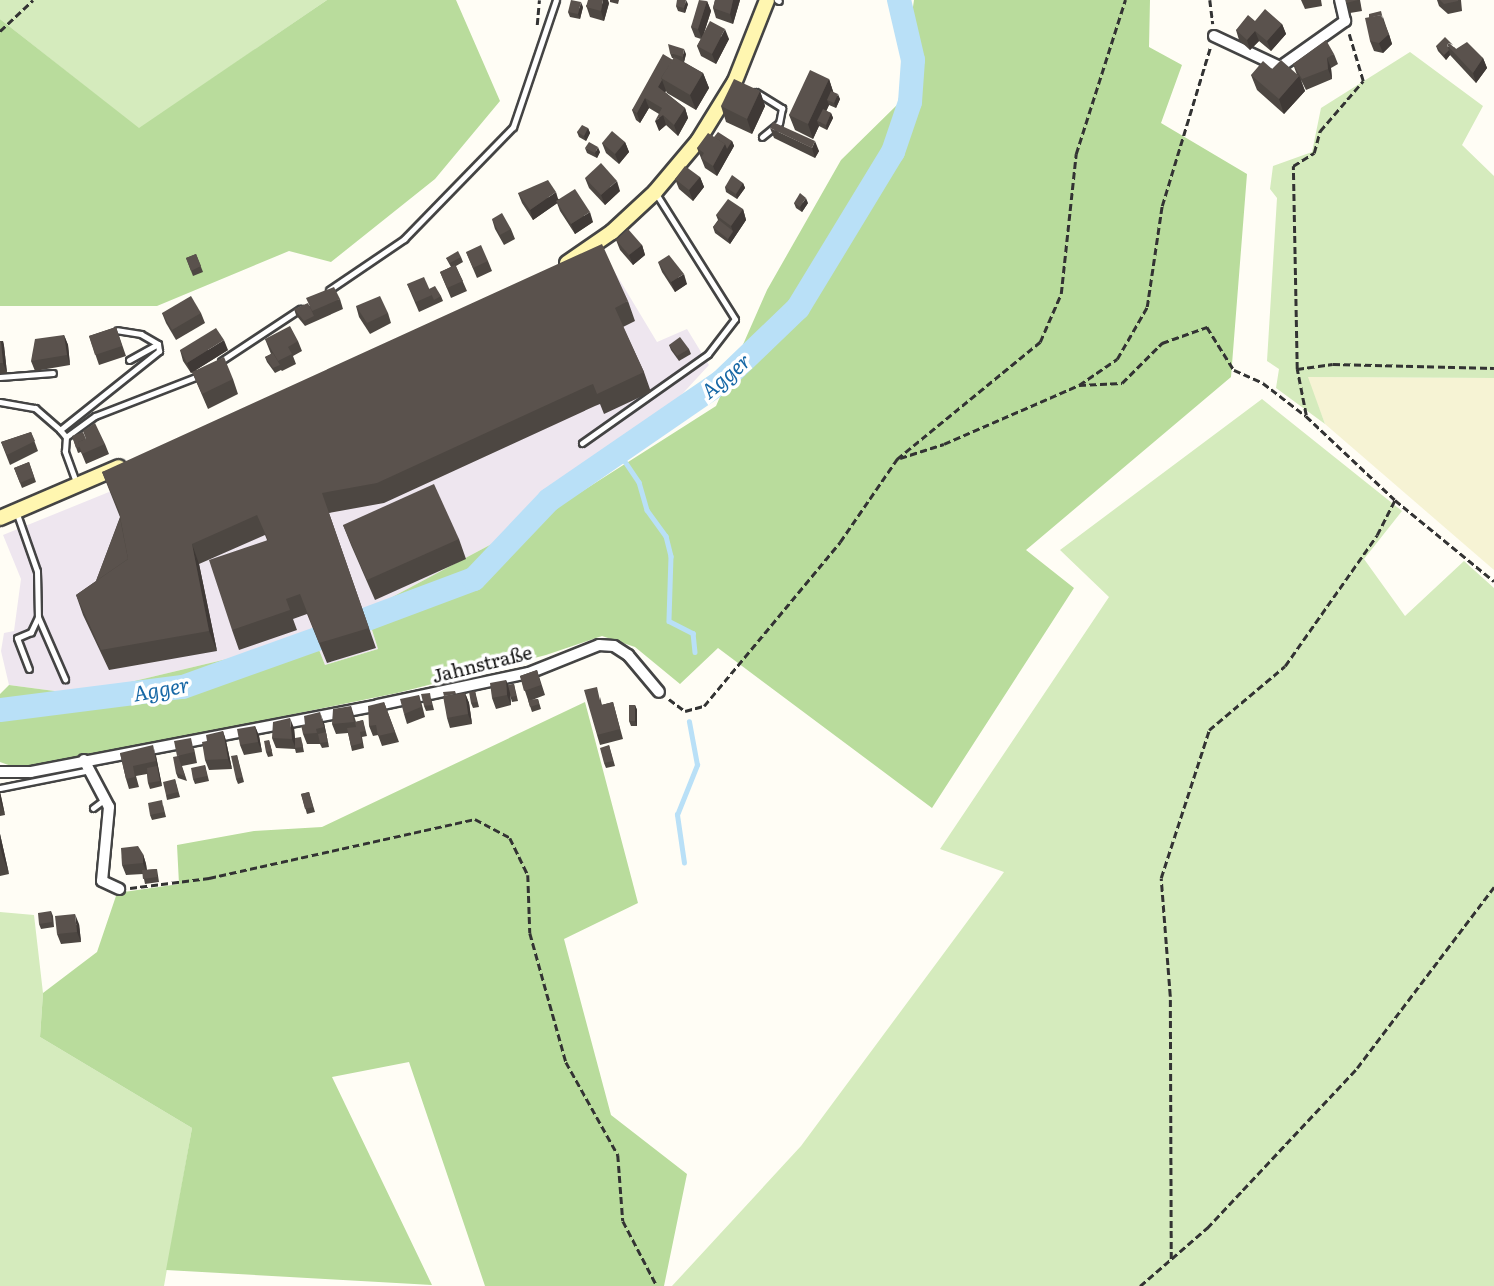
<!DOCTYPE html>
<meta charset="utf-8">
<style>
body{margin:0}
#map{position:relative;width:1494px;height:1286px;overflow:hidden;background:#fffdf5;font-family:Literata,serif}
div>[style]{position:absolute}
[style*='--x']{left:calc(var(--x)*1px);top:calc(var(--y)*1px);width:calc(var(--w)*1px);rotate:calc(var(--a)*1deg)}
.industrial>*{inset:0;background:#eee6ef}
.farmland>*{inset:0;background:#f6f3d4}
.green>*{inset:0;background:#d5ebbd}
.forest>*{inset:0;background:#b9dc9c}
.stream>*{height:4.5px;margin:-2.25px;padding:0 2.25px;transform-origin:2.25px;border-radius:2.25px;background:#b9e0f7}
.river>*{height:24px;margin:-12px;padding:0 12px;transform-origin:12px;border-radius:12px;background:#b9e0f7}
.path>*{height:2.5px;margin-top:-1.25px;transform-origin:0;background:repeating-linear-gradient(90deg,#333 0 7px,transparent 0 10.5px)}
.roads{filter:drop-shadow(2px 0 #444) drop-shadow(-2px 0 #444) drop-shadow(0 2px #444) drop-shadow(0 -2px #444)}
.lane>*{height:5px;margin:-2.5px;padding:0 2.5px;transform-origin:2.5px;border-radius:2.5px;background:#fff}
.street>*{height:10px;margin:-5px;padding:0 5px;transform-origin:5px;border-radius:5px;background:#fff}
.secondary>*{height:14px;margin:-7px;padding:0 7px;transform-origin:7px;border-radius:7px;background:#fff6b0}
.wall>*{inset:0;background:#4d4742}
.shaded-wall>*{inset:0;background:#3f3936}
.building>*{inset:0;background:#5a524d}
span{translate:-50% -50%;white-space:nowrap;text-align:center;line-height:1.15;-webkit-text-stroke:7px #fff;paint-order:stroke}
.street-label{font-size:19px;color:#111}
.water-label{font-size:21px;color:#1768a6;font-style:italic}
</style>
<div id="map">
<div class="industrial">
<i style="clip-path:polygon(610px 264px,657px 342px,687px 329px,709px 365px,661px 417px,537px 520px,366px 611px,378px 649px,325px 665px,312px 632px,227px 659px,105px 688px,62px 692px,9px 685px,1px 651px,4px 633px,14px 631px,21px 579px,3px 535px,109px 492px)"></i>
</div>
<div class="farmland">
<i style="clip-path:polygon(1307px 377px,1494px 378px,1494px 570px,1325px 424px)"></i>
</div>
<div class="green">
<i style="clip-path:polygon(0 0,327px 0,139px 129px,0 19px)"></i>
<i style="clip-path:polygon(1410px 52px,1483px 106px,1462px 145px,1494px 176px,1494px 378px,1308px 377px,1325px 424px,1276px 388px,1279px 369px,1267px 361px,1277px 198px,1270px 189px,1273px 166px,1312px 152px,1321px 108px)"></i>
<i style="clip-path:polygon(1262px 399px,1402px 511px,1364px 559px,1405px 616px,1464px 561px,1494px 588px,1494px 1286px,672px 1286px,801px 1146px,1004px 872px,940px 849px,1109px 597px,1060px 550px)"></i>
<i style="clip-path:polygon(0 912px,34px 915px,43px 993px,40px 1037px,192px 1128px,164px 1286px,0 1286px)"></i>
</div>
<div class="forest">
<i style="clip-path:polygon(327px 0,456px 0,500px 101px,435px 179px,331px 262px,289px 251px,157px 306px,0 306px,0 19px,139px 128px)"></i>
<i style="clip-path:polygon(914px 0,1150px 0,1149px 47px,1182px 65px,1161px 123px,1247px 174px,1231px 377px,1026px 550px,1074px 588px,932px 808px,718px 648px,680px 684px,635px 647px,602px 636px,546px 655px,397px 693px,80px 758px,17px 768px,0 762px,0 694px,9px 685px,62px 692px,105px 688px,227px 659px,312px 632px,325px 665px,378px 649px,366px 611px,537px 520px,716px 406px,767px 290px,841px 160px,899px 103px)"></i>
<i style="clip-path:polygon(585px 702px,638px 903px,564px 939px,611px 1115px,687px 1174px,664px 1286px,485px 1286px,409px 1062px,332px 1077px,432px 1285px,166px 1270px,192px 1128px,40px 1037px,43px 993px,97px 952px,117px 893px,179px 884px,177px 845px,254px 831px,322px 827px)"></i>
</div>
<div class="stream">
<i style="--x:631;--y:444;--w:17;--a:114"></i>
<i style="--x:624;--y:460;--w:27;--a:56"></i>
<i style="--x:639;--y:482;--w:29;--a:74"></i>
<i style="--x:647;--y:510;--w:32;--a:54"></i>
<i style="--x:666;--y:536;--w:21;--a:76"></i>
<i style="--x:671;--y:556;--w:65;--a:91.8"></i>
<i style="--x:669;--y:621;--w:27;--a:27"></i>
<i style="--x:693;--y:633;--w:19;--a:84"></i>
<i style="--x:684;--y:863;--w:49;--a:-98.3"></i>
<i style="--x:677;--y:815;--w:54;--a:-68.2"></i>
<i style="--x:697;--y:765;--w:44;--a:-100.5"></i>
</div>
<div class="river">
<i style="--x:367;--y:619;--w:114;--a:-20.5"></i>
<i style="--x:474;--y:579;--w:109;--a:-46.5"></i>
<i style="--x:549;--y:500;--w:209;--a:-34.5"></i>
<i style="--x:721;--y:382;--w:107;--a:-43.9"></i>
<i style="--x:798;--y:308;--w:183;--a:-58.7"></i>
<i style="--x:893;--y:152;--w:53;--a:-71.2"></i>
<i style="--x:910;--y:102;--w:42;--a:-85.9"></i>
<i style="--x:913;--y:60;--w:62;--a:-103.1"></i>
<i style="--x:0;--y:710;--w:184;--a:-7.2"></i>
<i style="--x:183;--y:687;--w:142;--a:-19.7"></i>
</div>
<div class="path">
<i style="--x:1210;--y:0;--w:24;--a:83"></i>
<i style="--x:537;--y:25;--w:25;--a:-85"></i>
<i style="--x:0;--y:31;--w:45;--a:-43.2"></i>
<i style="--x:1297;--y:369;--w:36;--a:-8"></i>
<i style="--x:1333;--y:364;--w:161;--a:1.4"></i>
<i style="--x:1079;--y:385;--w:43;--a:-2.7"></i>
<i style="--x:1122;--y:383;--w:57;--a:-45"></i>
<i style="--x:1162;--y:343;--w:48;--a:-19.6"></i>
<i style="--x:1207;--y:327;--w:51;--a:57.9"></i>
<i style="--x:1234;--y:370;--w:32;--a:24"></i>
<i style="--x:1263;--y:383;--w:54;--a:37.5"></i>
<i style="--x:1306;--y:416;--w:122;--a:43.3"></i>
<i style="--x:1395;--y:500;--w:128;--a:39.3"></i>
<i style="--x:1306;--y:415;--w:47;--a:-101.1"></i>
<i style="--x:1297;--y:369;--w:203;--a:-91.1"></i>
<i style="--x:1293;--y:166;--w:25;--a:-32"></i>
<i style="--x:1314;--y:153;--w:23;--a:-75"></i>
<i style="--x:1320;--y:131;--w:66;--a:-49.3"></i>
<i style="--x:1363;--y:81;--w:49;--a:-106.6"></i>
<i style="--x:900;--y:458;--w:46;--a:-17.7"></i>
<i style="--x:944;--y:444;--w:147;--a:-23.6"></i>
<i style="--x:1079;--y:385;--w:46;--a:-34.4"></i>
<i style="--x:1117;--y:359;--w:60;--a:-60"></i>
<i style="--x:1147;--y:307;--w:102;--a:-81.6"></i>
<i style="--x:1162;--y:206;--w:165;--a:-73.1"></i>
<i style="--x:669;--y:699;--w:20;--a:37"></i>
<i style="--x:685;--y:711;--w:20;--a:-15"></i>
<i style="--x:704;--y:706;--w:213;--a:-50.3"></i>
<i style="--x:840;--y:542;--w:101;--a:-55.5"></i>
<i style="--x:897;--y:459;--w:185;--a:-39.3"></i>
<i style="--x:1040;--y:342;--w:52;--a:-66.4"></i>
<i style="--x:1061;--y:294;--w:141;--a:-83.9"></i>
<i style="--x:1076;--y:154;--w:162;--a:-72.3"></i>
<i style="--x:130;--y:888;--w:80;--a:-7.2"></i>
<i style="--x:209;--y:878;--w:272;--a:-12.5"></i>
<i style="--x:475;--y:819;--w:40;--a:28"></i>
<i style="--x:510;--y:838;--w:41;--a:64.1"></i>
<i style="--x:528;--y:875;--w:58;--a:88"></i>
<i style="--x:530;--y:933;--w:134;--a:74.4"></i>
<i style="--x:566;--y:1062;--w:107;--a:60.8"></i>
<i style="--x:618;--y:1155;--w:66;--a:85.7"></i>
<i style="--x:623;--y:1221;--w:73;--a:62.4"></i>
<i style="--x:1171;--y:1259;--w:263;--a:-90.2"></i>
<i style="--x:1170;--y:996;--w:118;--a:-94.4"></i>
<i style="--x:1161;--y:878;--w:156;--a:-72"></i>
<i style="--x:1209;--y:730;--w:99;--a:-40.1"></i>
<i style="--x:1285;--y:666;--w:160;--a:-54.9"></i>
<i style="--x:1377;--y:535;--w:39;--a:-63"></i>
<i style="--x:1140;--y:1286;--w:89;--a:-40.9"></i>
<i style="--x:1207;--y:1228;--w:219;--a:-46.8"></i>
<i style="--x:1357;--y:1068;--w:227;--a:-52.9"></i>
</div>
<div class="roads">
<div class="lane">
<i style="--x:777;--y:0;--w:2;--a:27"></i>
<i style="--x:756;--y:92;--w:31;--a:32"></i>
<i style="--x:782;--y:108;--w:15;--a:101"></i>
<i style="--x:779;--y:123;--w:22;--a:141"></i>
<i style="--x:329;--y:290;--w:91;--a:-34.2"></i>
<i style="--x:404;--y:239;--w:156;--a:-45.8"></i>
<i style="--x:513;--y:127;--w:134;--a:-71.3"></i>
<i style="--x:129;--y:360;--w:33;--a:-29"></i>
<i style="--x:221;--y:361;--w:95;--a:-33.4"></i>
<i style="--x:0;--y:377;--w:53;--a:-4.3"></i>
<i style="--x:0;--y:402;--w:36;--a:10"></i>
<i style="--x:35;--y:408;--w:33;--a:41"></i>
<i style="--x:66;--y:437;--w:9;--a:-131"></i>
<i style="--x:60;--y:430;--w:127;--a:-38.6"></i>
<i style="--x:159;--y:351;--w:7;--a:-98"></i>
<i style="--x:158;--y:344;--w:20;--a:-150"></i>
<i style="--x:141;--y:334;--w:24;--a:-171"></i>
<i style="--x:582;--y:443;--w:154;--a:-35.2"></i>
<i style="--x:708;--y:354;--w:44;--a:-52.4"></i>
<i style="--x:735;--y:319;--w:150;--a:-122.2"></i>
<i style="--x:76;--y:482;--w:33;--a:-110"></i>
<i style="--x:65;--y:451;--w:14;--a:-86"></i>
<i style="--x:66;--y:437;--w:36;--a:-36"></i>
<i style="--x:95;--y:416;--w:110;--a:-21.2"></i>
<i style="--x:17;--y:514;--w:60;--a:70.7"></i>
<i style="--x:37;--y:571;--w:46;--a:88.8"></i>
<i style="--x:38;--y:617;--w:17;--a:115"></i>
<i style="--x:31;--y:632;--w:15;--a:157"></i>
<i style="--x:17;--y:638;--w:33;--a:69"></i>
<i style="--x:38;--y:617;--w:68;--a:66.5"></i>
<i style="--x:0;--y:788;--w:92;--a:-11.3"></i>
<i style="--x:93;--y:808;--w:15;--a:-37"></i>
</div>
<div class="street">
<i style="--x:1214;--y:36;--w:73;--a:25.2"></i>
<i style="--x:1280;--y:67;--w:80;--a:-35.3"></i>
<i style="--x:1345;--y:21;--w:22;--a:-103"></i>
<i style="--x:84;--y:760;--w:53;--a:62"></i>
<i style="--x:109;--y:807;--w:74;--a:95.4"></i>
<i style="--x:102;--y:881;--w:19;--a:25"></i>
<i style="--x:0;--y:772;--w:31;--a:0"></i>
<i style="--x:31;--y:772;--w:353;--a:-10.9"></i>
<i style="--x:378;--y:705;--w:154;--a:-12"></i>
<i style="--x:529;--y:673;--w:75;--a:-21.8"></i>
<i style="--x:599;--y:645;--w:15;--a:4"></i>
<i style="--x:614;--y:646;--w:17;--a:33"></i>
<i style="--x:628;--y:655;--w:48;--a:50"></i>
</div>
<div class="secondary">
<i style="--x:567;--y:263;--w:55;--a:-34.6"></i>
<i style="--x:612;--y:232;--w:59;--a:-42.9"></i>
<i style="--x:655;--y:192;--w:67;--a:-49.9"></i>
<i style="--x:698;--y:141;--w:70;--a:-58.3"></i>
<i style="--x:735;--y:81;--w:87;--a:-68.4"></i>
<i style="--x:0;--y:518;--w:129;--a:-23.2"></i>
</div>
</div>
<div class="wall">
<i style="clip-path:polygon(610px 0,619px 0,618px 4px,610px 2px)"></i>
<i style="clip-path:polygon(715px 0,740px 0,733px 24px,716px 18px,713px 8px)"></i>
<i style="clip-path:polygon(1301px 0,1321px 0,1322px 6px,1305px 9px)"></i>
<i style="clip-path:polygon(1346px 0,1360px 0,1362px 11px,1350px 13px)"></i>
<i style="clip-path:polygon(1437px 0,1461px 0,1462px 11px,1448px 14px,1439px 6px)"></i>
<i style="clip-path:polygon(707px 1px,711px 11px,704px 33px,729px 39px,716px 64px,701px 56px,697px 46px,701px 39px,695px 37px,691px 27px)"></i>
<i style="clip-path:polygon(609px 3px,604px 21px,590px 17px,586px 5px)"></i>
<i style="clip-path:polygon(688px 4px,685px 13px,678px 11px,676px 6px)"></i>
<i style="clip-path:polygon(583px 7px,580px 19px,570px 17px,568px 12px)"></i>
<i style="clip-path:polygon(1383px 17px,1392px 44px,1383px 53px,1374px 51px,1370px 41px)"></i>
<i style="clip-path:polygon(1255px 21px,1282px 24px,1286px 34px,1271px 51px,1259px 41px,1250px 50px,1239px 40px,1236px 30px)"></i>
<i style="clip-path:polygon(1436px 46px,1454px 47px,1456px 49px,1483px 58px,1487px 68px,1476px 83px,1450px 55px,1446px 60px,1438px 51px)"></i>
<i style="clip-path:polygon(670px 53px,686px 54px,684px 62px,703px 73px,709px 88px,696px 110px,667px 93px,666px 91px,665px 92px,685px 108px,688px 118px,678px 136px,666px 125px,659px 131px,659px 114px,649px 108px,640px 123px,636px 120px,632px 110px,673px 60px,674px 58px,672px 58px)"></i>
<i style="clip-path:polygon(1334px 54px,1338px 64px,1331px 68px,1332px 79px,1306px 90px,1301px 80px,1305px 91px,1284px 114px,1257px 90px,1251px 75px,1272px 69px,1297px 75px,1293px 64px)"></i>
<i style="clip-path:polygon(829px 79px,833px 92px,840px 99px,836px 108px,829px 105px,826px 111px,831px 113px,833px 118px,827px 130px,819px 126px,813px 139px,795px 130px,789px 115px)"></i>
<i style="clip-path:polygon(760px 91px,765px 106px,752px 134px,726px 122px,721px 106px)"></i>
<i style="clip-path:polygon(588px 128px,590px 133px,586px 141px,579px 137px,577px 132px)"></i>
<i style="clip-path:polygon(770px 128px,819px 151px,815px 158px,774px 138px)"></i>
<i style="clip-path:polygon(714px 137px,732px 141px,734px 146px,717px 176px,705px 168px,697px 148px)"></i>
<i style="clip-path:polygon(625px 142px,629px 152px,619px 164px,606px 153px,602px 143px)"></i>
<i style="clip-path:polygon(585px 148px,600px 152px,597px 158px,587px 153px)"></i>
<i style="clip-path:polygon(700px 177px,704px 187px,693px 201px,679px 189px,675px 179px)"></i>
<i style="clip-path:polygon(585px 178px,620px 191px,605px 205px,589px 188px)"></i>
<i style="clip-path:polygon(743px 183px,745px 188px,737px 199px,726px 192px,725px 187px)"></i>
<i style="clip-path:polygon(518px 193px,559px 199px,593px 222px,575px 234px,560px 211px,557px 203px,533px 220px,522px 203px)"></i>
<i style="clip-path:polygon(794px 203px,808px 203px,802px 212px,796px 208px)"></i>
<i style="clip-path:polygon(743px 209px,746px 220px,730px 244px,715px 233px,713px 227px,718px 220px,716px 215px)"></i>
<i style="clip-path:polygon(492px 219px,511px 229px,515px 239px,504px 245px,495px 229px)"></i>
<i style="clip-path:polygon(616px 240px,642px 245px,645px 255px,633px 265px,620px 250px)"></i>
<i style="clip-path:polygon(466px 252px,488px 261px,492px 271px,477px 278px)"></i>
<i style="clip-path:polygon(196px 254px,203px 272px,193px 276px,186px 258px)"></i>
<i style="clip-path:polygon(461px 257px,463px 262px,456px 266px,467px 291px,451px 298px,440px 272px,451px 267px,446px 258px)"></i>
<i style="clip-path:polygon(658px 262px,687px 284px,675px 292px,662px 272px)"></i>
<i style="clip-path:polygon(407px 284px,429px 289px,441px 296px,443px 301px,419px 312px)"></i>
<i style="clip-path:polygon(340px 299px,343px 309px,305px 326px,296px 315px,294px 309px)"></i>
<i style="clip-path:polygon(628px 301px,635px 321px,623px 327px,644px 372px,651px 392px,604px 414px,600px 404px,595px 406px,384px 503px,329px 513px,376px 648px,327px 663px,307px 614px,293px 619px,297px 630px,239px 650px,232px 630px,267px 540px,265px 535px,199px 564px,217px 651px,109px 670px,83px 615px,76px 595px,96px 581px,120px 517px,102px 472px)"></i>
<i style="clip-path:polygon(356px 306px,388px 313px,391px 323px,370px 334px,359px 317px)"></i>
<i style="clip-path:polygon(162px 313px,201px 313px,205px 323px,176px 340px,166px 323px)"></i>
<i style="clip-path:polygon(116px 327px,126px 356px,99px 365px,89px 336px)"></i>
<i style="clip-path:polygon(64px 335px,68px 345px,70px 365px,35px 371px,31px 361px)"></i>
<i style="clip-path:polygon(265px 339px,298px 341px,302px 351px,293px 356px,296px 364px,282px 371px,281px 370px,275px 373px,267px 362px,265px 357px,271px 354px)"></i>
<i style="clip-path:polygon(0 341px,3px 341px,4px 346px,7px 373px,0 374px)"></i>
<i style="clip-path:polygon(669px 345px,689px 349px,691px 354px,679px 361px,671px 350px)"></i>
<i style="clip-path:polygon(180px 350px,228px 350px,196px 370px,233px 379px,238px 394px,208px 409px,192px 372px,191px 373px,183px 361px)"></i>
<i style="clip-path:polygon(31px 432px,38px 451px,10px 465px,1px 442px)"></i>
<i style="clip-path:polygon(72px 436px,105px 444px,109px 454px,86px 464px,81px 452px,78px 453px)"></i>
<i style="clip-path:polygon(29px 462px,36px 482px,22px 488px,14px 468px)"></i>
<i style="clip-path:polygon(343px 525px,459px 539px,466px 559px,375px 600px,351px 545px)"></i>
<i style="clip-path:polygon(537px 670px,545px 695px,532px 700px,538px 699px,541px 709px,532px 712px,520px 676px)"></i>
<i style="clip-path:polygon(506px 680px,508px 685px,514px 684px,518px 701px,512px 702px,510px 695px,511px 705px,496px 709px,492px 698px)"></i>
<i style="clip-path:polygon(475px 691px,479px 707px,473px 708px,471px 703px)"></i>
<i style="clip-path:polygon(465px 693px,469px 703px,472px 724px,450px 728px,447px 718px,456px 694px)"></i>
<i style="clip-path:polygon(419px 695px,422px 705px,425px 717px,407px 724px,404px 714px)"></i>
<i style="clip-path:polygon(600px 697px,602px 705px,613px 702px,623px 739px,600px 745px,597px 735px)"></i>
<i style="clip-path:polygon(431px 698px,434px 710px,426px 711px,424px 706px)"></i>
<i style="clip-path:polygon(384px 702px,399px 742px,382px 746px,378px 735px,373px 736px,369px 726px)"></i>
<i style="clip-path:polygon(635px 705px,637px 710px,637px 726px,631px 726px,629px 721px)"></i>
<i style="clip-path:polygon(351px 706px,356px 722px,363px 720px,367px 736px,362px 737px,364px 748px,352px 751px,348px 733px,336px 734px,332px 724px)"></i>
<i style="clip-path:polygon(324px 723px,329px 747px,322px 748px,320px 744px,307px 744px,303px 734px,305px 725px)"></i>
<i style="clip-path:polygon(255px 726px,259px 736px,262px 752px,244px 755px,240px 745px)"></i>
<i style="clip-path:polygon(294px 728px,295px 740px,302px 742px,304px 752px,296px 753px,295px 749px,276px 748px,272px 738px)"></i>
<i style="clip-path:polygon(223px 731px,226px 741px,232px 769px,209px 770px,205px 760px,207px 741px)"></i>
<i style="clip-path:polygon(269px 740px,273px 756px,268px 757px,266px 752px)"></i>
<i style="clip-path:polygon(609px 745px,615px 766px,606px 768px,604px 763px)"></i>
<i style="clip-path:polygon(194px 748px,197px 763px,182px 766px,187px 781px,178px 778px,176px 773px,177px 756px)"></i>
<i style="clip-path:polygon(120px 753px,156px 756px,162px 786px,150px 789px,148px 783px,147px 774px,136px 776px,139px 787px,129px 789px,126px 779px)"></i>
<i style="clip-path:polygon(237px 755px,244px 782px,238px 784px,236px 779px)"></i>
<i style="clip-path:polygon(205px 765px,209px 781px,195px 784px,193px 779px)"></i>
<i style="clip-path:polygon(175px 779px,180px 797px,167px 800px,166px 795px)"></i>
<i style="clip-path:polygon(0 792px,5px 815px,0 816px)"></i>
<i style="clip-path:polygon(309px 792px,315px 812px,307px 814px,301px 794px)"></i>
<i style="clip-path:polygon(163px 805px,166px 817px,152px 820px,150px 815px)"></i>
<i style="clip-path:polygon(0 834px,9px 874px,0 876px)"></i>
<i style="clip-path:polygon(143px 854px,146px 864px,147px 870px,157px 869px,159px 882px,145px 884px,143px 874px,126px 875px,122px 865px)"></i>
<i style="clip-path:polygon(51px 911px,53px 916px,54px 927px,41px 929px,39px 924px)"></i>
<i style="clip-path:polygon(79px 924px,81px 942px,61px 944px,57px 934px)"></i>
</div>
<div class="shaded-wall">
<i style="clip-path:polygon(603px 0,608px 0,609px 3px,604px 21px,601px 11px)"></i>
<i style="clip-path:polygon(686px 0,688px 4px,685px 13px,684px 8px)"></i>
<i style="clip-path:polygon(733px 0,740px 0,733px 24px,730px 14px)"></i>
<i style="clip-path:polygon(707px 1px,711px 11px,702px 39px,698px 29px)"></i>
<i style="clip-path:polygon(581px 2px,583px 7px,580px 19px,578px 14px)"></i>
<i style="clip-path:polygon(1282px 24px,1286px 34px,1271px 51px,1267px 41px)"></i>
<i style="clip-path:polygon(725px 29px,729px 39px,716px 64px,712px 54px)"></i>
<i style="clip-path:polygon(1255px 31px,1259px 41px,1250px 50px,1247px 40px)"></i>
<i style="clip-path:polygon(1389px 34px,1392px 44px,1383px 53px,1379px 43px)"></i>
<i style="clip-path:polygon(684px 49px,686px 54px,684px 62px,683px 57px)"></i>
<i style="clip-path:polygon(1449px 50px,1450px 55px,1446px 60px,1444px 55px)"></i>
<i style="clip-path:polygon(1327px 58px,1331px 68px,1332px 79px,1328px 69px)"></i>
<i style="clip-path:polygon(1483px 58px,1487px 68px,1476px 83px,1473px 73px)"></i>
<i style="clip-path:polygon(703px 73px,709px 88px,696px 110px,690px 95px)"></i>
<i style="clip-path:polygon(1299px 76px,1305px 91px,1284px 114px,1279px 99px)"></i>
<i style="clip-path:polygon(829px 79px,834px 94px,827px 100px,829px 105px,821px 123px,817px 121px,819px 126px,813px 139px,808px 124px)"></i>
<i style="clip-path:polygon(662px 80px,666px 91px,661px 97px,658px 87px)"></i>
<i style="clip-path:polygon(760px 91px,765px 106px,752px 134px,747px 119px)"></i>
<i style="clip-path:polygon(838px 94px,840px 99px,836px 108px,834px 103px)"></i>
<i style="clip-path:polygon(645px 98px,649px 108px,640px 123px,637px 113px)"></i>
<i style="clip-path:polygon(685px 108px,688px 118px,678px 136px,674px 125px)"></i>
<i style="clip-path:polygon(831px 113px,833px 118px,827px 130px,826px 125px)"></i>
<i style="clip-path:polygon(663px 115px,666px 125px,659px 131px,655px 121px)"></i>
<i style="clip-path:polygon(588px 128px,590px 133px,586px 141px,584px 136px)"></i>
<i style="clip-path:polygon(732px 141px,734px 146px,717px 176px,713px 166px,725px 144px)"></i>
<i style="clip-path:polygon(815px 141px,819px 151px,815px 158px,812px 148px)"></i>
<i style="clip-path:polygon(625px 142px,629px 152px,619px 164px,615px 154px)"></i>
<i style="clip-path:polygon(598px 147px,600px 152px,597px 158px,595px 153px)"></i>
<i style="clip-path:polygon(700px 177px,704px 187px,693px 201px,689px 190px)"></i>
<i style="clip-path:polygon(617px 181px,620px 191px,605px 205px,601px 195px)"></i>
<i style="clip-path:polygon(743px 183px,745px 188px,737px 199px,736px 194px)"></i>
<i style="clip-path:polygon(556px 192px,559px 202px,533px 220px,530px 210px)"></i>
<i style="clip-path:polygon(806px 198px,808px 203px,802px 212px,800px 207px)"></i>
<i style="clip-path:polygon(743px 209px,746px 220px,730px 244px,728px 239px,733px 232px,731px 226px)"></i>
<i style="clip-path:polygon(590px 212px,593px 222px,575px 234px,571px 224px)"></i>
<i style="clip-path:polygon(642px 245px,645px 255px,633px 265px,629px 255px)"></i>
<i style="clip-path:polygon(684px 274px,687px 284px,675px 292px,671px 282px)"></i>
<i style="clip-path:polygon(64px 335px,68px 345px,70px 365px,67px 355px)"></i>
<i style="clip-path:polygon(224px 340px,228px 350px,191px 373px,187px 363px)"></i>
<i style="clip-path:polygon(3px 341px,4px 346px,7px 373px,3px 363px,1px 342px)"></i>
<i style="clip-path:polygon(192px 544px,199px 564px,217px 651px,209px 631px)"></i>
<i style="clip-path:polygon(506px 680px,510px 690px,511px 705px,507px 695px)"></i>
<i style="clip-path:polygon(465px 693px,469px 703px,472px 724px,468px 714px)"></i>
<i style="clip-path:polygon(635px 705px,637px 710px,637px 726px,635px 721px)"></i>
<i style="clip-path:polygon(320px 712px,324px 723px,329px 747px,324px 727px)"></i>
<i style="clip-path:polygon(290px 718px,294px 728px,296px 749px,292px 739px)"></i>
<i style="clip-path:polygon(255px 726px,259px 736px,262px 752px,258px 742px)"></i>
<i style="clip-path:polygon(223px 731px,226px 741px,232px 769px,228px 759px)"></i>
<i style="clip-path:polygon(153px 745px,156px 756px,162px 786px,160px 781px)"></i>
<i style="clip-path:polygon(0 792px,1px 796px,5px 815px,0 800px)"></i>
<i style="clip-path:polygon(0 834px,9px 874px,2px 854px,0 846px)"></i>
<i style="clip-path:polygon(143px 854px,146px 864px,147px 873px,143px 863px)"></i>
<i style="clip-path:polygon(75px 914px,79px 924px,81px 942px,77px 932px)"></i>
</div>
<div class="building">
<i style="clip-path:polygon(571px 0,581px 2px,578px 14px,568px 12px)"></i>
<i style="clip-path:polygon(588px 0,603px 0,601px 11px,586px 7px)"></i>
<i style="clip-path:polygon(677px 0,686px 0,684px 8px,676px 6px)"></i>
<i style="clip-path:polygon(699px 0,707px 1px,698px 29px,691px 27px)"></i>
<i style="clip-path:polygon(715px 0,733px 0,730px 14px,713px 8px)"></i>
<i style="clip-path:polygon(1346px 0,1358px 0,1346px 3px)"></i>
<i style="clip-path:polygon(1440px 0,1458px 0,1458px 1px,1444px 4px)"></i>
<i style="clip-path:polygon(1265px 9px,1282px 24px,1267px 41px,1255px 31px,1247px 40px,1236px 30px,1248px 15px,1255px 21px)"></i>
<i style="clip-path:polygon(1381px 11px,1383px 19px,1381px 15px,1369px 18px,1369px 14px)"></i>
<i style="clip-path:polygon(1381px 15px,1389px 34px,1379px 43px,1370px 41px,1365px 18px)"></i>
<i style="clip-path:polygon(710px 21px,725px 29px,712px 54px,697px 46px)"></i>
<i style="clip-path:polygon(1445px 37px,1453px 45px,1449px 43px,1447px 45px,1449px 50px,1444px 55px,1436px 46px)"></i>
<i style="clip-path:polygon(1326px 40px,1334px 54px,1327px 58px,1328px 69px,1302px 79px,1293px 64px)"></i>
<i style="clip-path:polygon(1467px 42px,1483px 58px,1473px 73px,1447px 45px,1449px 43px,1456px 49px)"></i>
<i style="clip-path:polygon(668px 44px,684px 49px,683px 57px,670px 53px)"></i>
<i style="clip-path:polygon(663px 54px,673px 60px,661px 78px,662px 80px,658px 87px,685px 108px,674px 125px,663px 115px,655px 121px,662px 108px,645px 98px,637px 113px,632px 110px)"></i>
<i style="clip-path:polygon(674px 57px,703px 73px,690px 95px,661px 78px)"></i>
<i style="clip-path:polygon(1281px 60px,1299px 76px,1279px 99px,1251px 75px,1263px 61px,1272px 69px)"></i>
<i style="clip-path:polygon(810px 70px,829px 79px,808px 124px,789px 115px)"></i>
<i style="clip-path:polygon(734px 79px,760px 91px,747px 119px,721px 106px)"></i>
<i style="clip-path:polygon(831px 91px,838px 94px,834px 103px,827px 100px)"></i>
<i style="clip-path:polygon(823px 109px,831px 113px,826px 125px,817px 121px)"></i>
<i style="clip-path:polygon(773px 122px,815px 141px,812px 148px,770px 128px)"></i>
<i style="clip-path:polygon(582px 125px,588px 128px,584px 136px,577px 132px)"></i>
<i style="clip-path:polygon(612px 131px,625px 142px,615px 154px,602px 143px)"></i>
<i style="clip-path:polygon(718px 132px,732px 141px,727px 149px,725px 144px,714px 137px)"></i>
<i style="clip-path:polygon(708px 133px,725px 144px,713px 166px,701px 158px,704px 153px,697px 148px)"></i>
<i style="clip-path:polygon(589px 142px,598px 147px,595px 153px,585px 148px)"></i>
<i style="clip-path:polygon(601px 163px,617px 181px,601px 195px,585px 178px)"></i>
<i style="clip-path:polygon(685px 166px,700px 177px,689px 190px,675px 179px)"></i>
<i style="clip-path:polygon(732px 175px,743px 183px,736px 194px,725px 187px)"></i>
<i style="clip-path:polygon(548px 180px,556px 192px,530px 210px,518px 193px)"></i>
<i style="clip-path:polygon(575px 189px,590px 212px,571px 224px,556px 201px)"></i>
<i style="clip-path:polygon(800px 193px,806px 198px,800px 207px,794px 203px)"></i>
<i style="clip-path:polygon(728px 199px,743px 209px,731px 226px,716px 215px)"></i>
<i style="clip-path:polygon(502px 213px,511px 229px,500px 235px,492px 219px)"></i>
<i style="clip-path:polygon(719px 220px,733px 231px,728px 239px,713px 227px)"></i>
<i style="clip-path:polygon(628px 229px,642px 245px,629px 255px,616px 240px)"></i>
<i style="clip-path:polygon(602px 244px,628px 301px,615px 308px,644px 372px,597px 394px,593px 384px,588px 386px,377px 483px,322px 493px,369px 628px,319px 643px,300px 594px,286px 599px,290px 610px,232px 630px,209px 560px,268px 540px,257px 515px,192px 544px,209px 631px,101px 650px,76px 595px,128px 559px,119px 511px,102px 472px)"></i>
<i style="clip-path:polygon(481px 245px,488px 261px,473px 268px,466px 252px)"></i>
<i style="clip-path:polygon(458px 251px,461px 257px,450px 263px,446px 258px)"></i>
<i style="clip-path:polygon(196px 254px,201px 266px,191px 271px,186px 258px)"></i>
<i style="clip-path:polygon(669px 255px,684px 274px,671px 282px,658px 262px)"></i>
<i style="clip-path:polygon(455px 265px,463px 281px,447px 288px,440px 272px)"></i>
<i style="clip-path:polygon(424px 277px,432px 295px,416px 302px,407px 284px)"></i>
<i style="clip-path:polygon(435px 286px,441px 296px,434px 300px,429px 289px)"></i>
<i style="clip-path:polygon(334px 287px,340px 299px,312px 311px,306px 298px)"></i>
<i style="clip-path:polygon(191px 296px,201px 313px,172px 330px,162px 313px)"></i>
<i style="clip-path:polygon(380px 296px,388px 313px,367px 323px,356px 306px)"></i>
<i style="clip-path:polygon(308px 303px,314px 316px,304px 321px,294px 309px)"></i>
<i style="clip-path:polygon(290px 326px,298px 341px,288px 347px,292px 354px,278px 361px,265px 339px)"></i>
<i style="clip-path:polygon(116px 327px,122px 346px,95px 355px,89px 336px)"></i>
<i style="clip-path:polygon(216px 328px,224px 340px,187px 363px,180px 350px)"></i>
<i style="clip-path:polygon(64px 335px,67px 355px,31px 361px,35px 339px)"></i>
<i style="clip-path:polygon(680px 337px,689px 349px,677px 356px,669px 345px)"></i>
<i style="clip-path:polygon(0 342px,1px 342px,3px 363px,0 363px)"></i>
<i style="clip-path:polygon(273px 353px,280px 365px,273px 368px,265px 357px)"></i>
<i style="clip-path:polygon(224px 357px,233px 379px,202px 394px,192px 372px)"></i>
<i style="clip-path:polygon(95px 423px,105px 444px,82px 454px,78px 442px,86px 439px,83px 431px)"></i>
<i style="clip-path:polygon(31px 432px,35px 441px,7px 455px,1px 442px)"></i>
<i style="clip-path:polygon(83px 432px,86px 439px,78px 442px,80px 447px,76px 448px,72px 436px)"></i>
<i style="clip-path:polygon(29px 462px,34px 477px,20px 483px,14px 468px)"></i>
<i style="clip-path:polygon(434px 484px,459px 539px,367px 580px,343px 525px)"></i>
<i style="clip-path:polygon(120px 518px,128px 559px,96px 581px)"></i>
<i style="clip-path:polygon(537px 670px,541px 685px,524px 691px,520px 676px)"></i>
<i style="clip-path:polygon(506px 680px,507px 695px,492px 698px,490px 683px)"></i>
<i style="clip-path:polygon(514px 684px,516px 696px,511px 697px,508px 685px)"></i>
<i style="clip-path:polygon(597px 687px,601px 705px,613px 702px,620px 729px,597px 735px,584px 690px)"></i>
<i style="clip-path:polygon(455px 691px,456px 694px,444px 696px,443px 692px)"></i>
<i style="clip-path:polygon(475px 691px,477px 702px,471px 703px,469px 692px)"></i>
<i style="clip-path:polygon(430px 693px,432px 705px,424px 706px,421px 694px)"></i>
<i style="clip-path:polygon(465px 693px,468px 714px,447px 718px,443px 696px)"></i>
<i style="clip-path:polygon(419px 695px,421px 707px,404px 714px,400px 699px)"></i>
<i style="clip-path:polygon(538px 699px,539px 704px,530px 707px,528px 700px)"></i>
<i style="clip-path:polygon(384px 702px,395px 732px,378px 736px,376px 725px,369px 726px,368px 706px)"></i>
<i style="clip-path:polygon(629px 705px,635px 705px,635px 721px,629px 721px)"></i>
<i style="clip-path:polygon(351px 706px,354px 722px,332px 724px,333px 709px)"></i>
<i style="clip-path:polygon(320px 712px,324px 727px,316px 729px,317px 733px,303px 734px,301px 725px,305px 725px,304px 716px)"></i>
<i style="clip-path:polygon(290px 718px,292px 739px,272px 738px,273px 722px)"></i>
<i style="clip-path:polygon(363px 720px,365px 731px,360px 732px,362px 743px,351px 746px,347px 728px,356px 727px,355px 722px)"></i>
<i style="clip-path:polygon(255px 726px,258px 742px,240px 745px,237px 729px)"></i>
<i style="clip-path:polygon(223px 731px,228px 759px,205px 760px,202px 742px,207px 741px,206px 735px)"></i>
<i style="clip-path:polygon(326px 732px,327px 742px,320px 743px,318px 734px)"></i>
<i style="clip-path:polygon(301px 737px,303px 747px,295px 748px,295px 738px)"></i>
<i style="clip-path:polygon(191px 738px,194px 752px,177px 756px,174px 741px)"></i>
<i style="clip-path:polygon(269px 740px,272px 751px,266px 752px,264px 741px)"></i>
<i style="clip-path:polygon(153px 745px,156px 761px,133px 766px,135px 777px,126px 779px,120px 753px)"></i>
<i style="clip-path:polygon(609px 745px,613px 761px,604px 763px,600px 748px)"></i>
<i style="clip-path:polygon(237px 755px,242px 777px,236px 779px,231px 756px)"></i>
<i style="clip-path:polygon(178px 756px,185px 776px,176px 773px,173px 757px)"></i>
<i style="clip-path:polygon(205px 765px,207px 776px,193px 779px,191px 768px)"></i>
<i style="clip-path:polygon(157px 766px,160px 781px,148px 783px,147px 768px)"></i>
<i style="clip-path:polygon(175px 779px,178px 792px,166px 795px,163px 782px)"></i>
<i style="clip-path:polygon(309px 792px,313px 807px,305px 809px,301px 794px)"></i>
<i style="clip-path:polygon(162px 800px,164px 812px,150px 815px,148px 803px)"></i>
<i style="clip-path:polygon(138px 846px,143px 854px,143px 863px,122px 865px,121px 848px)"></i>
<i style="clip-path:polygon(157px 869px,157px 877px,143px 879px,142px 870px)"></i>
<i style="clip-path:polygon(51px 911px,52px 922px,39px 924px,38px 913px)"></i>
<i style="clip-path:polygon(75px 914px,77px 932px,57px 934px,55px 916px)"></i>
</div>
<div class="street-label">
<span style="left:482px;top:664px;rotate:-14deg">Jahnstraße</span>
</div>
<div class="water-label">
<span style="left:725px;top:375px;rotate:-40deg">Agger</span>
<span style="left:161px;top:688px;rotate:-10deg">Agger</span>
</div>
</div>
